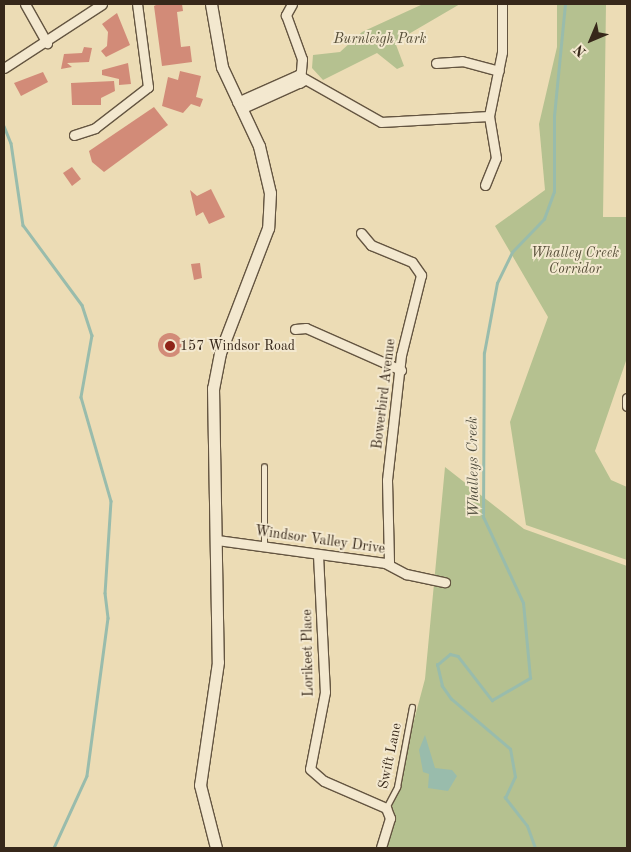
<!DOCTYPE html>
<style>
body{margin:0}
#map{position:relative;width:631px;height:852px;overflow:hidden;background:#ecdcb5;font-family:"Old Standard TT",serif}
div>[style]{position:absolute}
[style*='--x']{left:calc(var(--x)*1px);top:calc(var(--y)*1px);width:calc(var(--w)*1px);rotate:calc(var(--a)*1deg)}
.green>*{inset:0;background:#b5c190}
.water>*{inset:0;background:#99bcac}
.stream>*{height:2.5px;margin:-1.25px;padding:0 1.25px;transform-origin:1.25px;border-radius:1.25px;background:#99bcac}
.building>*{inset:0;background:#d28b78}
.round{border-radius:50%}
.roads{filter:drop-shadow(1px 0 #645541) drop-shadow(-1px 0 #645541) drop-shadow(0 1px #645541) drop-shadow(0 -1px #645541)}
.service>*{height:4.5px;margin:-2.25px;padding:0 2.25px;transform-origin:2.25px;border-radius:2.25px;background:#f3e8cf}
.minor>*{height:9px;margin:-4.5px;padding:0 4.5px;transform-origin:4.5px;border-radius:4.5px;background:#f3e8cf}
.tertiary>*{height:11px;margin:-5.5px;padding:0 5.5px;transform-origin:5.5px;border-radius:5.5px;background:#f3e8cf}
.dots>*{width:14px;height:14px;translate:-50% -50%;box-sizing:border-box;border:2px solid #f3e8cf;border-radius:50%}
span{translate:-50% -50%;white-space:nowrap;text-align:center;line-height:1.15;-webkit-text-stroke:4px #f3e8cf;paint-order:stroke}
.park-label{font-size:14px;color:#564e38;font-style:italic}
.poi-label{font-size:14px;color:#37281a}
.left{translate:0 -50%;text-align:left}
.street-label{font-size:14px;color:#37281a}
.water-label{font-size:15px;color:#504d3e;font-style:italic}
.frame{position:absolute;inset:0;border:5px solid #37281a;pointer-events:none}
.north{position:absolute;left:566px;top:15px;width:50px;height:50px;-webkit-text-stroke:4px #f3e8cf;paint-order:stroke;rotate:225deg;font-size:14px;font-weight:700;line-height:20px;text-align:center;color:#37281a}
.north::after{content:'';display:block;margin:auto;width:18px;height:22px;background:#37281a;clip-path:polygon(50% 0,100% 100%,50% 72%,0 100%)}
</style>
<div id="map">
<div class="green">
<i style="clip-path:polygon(423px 4px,460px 4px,395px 42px,404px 66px,397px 69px,377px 53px,323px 80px,312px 68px,313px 55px,340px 52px,362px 32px)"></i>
<i style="clip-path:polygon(557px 4px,606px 4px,603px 217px,627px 217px,627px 358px,595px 451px,611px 480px,627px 487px,627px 560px,526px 525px,510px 422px,548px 317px,495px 226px,545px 190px,539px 124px,557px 47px)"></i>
<i style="clip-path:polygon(445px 467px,524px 529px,627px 566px,627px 848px,380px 848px,425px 679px)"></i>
</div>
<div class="water">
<i style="clip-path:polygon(425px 735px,435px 768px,452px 770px,457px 776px,448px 791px,428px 788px,429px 774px,423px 772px,419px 750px)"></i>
</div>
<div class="stream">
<i style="--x:4;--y:126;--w:18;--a:68"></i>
<i style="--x:11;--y:143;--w:83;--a:81.7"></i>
<i style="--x:23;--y:225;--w:99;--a:53.6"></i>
<i style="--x:82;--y:305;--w:32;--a:72"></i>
<i style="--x:92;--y:335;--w:63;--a:100.1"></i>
<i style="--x:81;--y:397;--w:108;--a:73.9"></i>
<i style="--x:111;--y:501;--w:92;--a:93.7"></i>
<i style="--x:105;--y:593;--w:25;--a:83"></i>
<i style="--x:108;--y:618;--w:159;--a:97.6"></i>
<i style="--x:87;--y:776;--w:79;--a:114.6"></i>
<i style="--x:535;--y:848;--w:23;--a:-110"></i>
<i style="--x:527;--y:826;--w:36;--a:-128"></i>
<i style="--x:505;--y:798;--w:23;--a:-65"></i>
<i style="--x:515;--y:777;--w:28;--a:-100"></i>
<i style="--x:510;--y:749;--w:77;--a:-139.7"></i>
<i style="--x:451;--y:699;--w:16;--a:-125"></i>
<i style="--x:442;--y:686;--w:22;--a:-103"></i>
<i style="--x:437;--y:665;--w:17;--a:-40"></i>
<i style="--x:450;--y:654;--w:8;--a:14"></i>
<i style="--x:458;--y:656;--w:56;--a:52.3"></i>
<i style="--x:492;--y:700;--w:44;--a:-30.1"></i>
<i style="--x:530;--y:678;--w:75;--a:-95.3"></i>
<i style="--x:523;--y:603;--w:95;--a:-114.9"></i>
<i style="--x:483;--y:517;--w:164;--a:-89.7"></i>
<i style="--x:484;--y:353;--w:71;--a:-79.5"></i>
<i style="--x:497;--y:283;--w:34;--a:-64"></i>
<i style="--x:512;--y:252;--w:46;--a:-45.9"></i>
<i style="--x:544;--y:219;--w:29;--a:-70"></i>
<i style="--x:554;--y:192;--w:76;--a:-90"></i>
<i style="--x:554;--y:116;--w:113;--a:-84.4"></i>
</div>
<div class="building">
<i style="clip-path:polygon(158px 4px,182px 4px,183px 11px,177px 12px,181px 47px,190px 46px,192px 62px,162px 66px,154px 6px)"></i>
<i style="clip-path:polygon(117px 13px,130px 45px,106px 57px,101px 51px,107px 46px,108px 32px,102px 24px)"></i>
<i style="clip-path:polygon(84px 47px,92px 48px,89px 62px,67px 63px,72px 67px,61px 69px,64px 54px,82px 53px)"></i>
<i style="clip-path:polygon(128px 63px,131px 84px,119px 85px,119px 79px,102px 75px,102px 70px)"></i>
<i style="clip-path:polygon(180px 71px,201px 76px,196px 97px,203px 99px,200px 107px,191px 104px,183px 113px,162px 106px,168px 77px,178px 80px)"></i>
<i style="clip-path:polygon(43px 72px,48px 82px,21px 96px,14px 83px)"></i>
<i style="clip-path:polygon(114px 81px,115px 91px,101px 98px,101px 105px,72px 105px,71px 83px)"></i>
<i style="clip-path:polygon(154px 107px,168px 125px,104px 172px,92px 162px,89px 151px)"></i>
<i style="clip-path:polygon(72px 167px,81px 179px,72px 186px,63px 173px)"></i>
<i style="clip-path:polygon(211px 189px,225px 217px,209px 224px,203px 212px,196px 216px,190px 190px,197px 196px)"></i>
<i style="clip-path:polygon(200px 263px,202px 278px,194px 280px,191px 264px)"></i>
<i class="round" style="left:158px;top:333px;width:24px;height:24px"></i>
</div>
<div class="roads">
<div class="service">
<i style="--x:264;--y:545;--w:78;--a:-90"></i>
<i style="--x:386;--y:808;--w:24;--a:-62"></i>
<i style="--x:397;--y:787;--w:81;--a:-79.4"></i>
</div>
<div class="minor">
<i style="--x:25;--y:4;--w:45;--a:60.6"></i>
<i style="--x:292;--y:4;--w:13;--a:119"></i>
<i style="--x:286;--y:15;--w:47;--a:70"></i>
<i style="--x:302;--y:59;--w:24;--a:95"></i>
<i style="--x:436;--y:63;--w:26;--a:-4"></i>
<i style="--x:462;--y:61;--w:38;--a:15"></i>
<i style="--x:4;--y:68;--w:117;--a:-33.1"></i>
<i style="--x:237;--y:102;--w:67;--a:-23.9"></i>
<i style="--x:298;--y:75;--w:95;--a:29.5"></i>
<i style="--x:381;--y:122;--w:108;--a:-3.2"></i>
<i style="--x:241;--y:109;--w:68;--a:-24.3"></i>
<i style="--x:74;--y:135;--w:22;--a:-18"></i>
<i style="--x:95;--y:128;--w:67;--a:-37.7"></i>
<i style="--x:148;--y:87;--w:84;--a:-97.5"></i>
<i style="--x:485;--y:185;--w:29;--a:-68"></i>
<i style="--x:496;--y:158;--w:43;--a:-99.5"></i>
<i style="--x:489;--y:116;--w:65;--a:-78.5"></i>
<i style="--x:502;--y:52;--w:48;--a:-90"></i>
<i style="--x:361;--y:233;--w:16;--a:50"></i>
<i style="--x:371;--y:245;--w:44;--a:22.5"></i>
<i style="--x:412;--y:262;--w:16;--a:55"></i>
<i style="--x:421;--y:275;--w:82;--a:104"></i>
<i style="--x:401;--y:355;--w:126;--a:96.4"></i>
<i style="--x:387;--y:480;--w:84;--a:88.6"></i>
<i style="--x:295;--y:329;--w:11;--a:-5"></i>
<i style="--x:306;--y:328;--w:104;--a:23.9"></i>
<i style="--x:627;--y:398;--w:8;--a:90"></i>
<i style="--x:217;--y:540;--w:170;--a:7.8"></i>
<i style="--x:385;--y:563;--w:24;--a:28"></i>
<i style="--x:406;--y:574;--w:40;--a:12"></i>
<i style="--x:318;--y:555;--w:137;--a:87.1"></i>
<i style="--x:325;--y:692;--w:78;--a:101"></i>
<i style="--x:310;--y:769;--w:18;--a:41"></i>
<i style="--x:324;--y:781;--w:68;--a:23.5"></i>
<i style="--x:386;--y:808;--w:11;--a:68"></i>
<i style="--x:390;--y:818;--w:31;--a:107"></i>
</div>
<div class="tertiary">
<i style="--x:211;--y:4;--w:64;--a:80.1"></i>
<i style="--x:222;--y:67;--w:87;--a:64.9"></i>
<i style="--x:259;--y:146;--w:48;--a:76.8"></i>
<i style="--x:270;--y:193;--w:35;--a:93"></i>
<i style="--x:268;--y:228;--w:134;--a:111"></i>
<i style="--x:220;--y:353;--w:36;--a:101"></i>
<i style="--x:213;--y:388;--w:274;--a:89"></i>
<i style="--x:218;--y:662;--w:124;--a:98.3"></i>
<i style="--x:200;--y:785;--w:65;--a:75.7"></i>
</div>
</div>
<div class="dots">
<i style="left:170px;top:346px;background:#8f2418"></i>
</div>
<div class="park-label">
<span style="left:380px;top:39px">Burnleigh Park</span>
<span style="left:575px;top:261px">Whalley Creek<br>Corridor</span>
</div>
<div class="poi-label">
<span class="left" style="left:180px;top:346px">157 Windsor Road</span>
</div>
<div class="street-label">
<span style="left:384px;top:394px;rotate:-83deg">Bowerbird Avenue</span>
<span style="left:320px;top:540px;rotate:8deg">Windsor Valley Drive</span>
<span style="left:308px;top:653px;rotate:-91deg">Lorikeet Place</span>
<span style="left:390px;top:756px;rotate:-78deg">Swift Lane</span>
</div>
<div class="water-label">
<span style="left:474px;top:467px;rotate:-91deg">Whalleys Creek</span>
</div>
<div class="frame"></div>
<div class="north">N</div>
</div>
